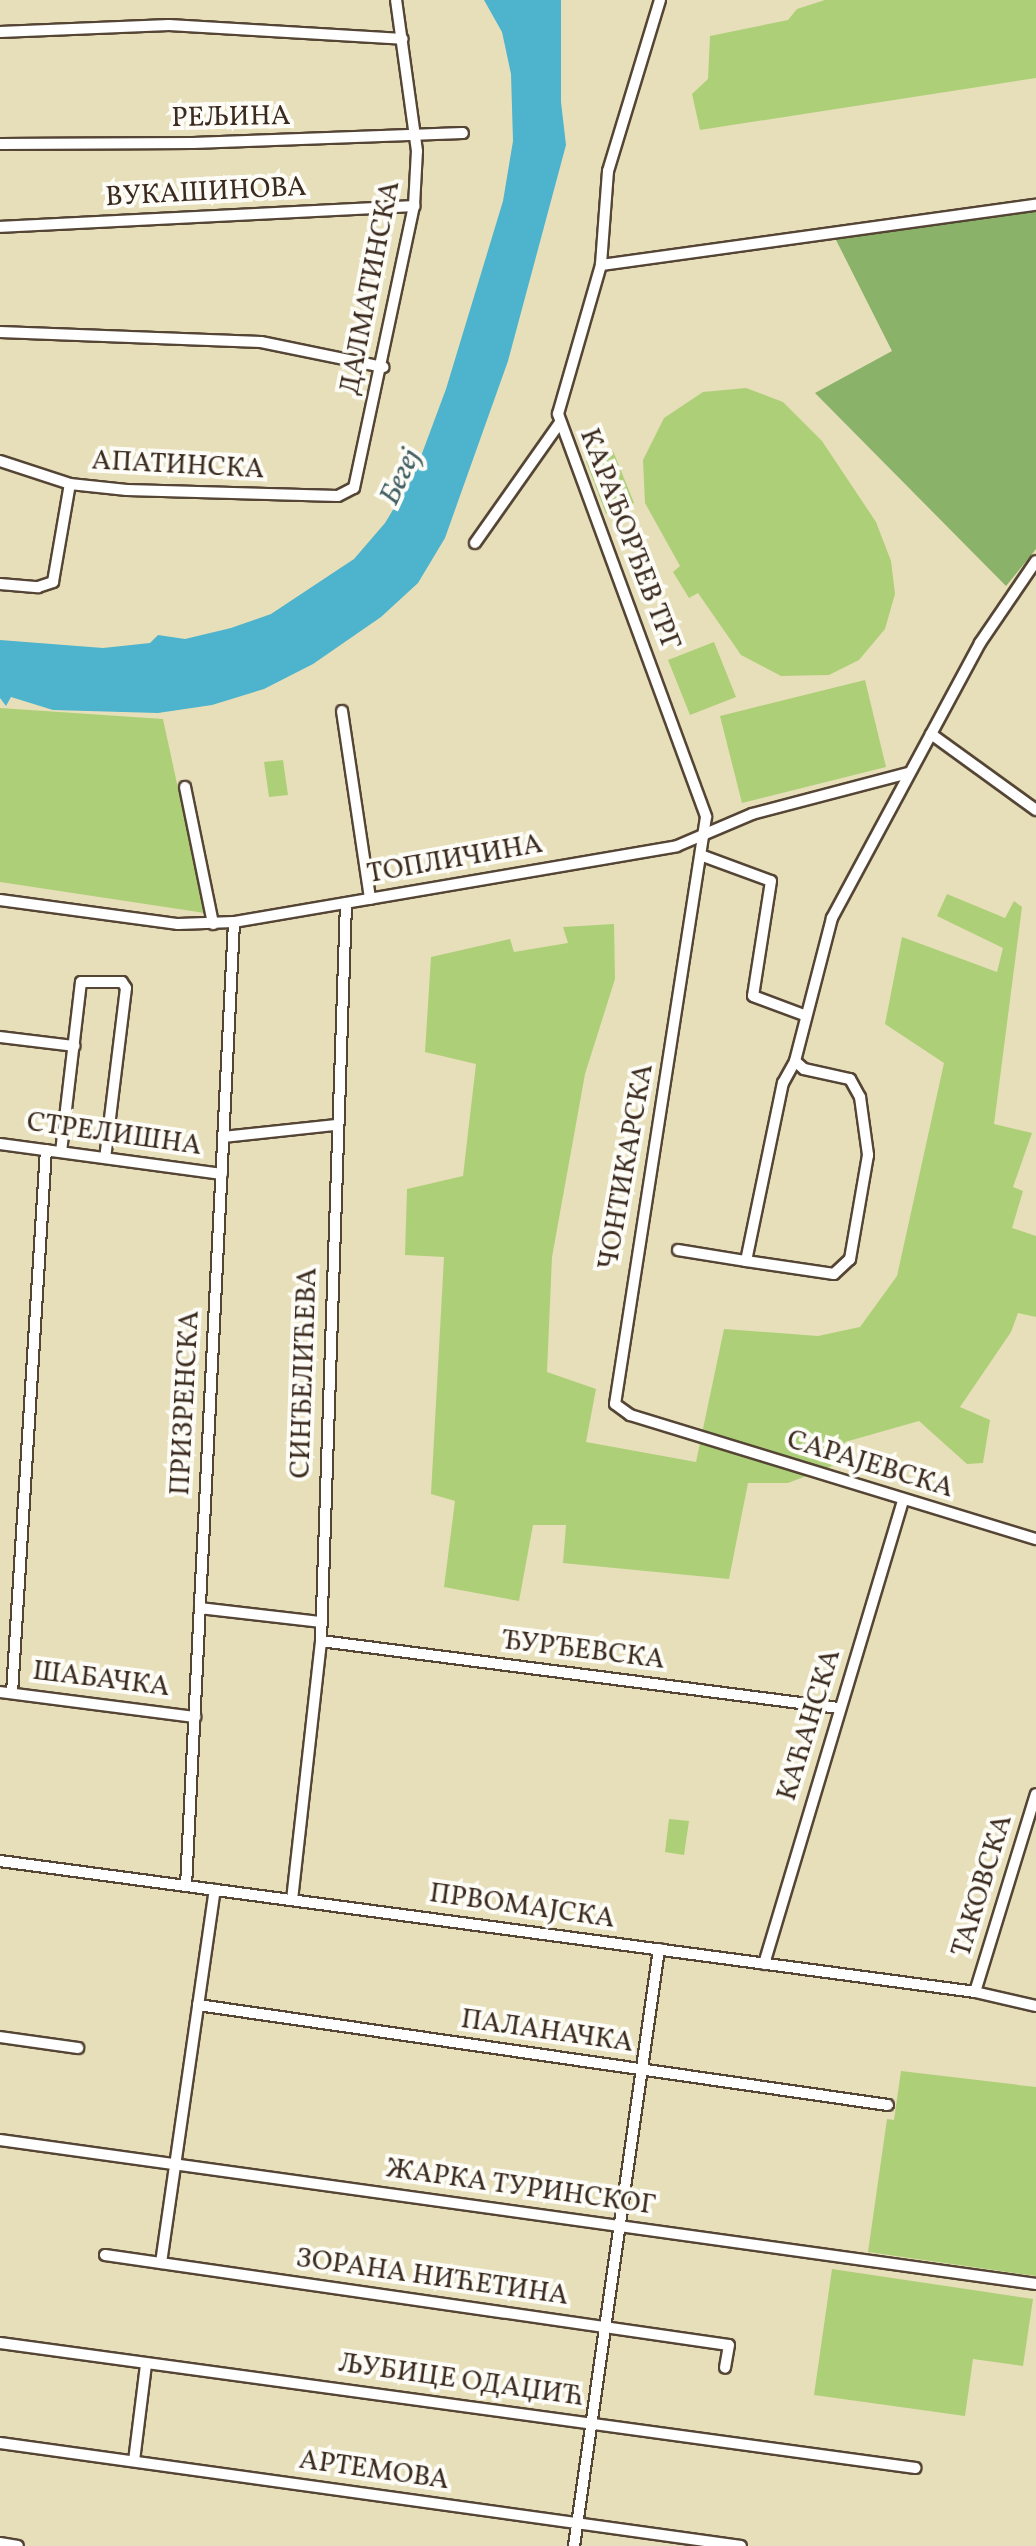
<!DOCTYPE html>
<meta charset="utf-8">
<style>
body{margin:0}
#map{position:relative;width:1036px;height:2546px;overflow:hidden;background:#e7dfb9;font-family:Vollkorn,serif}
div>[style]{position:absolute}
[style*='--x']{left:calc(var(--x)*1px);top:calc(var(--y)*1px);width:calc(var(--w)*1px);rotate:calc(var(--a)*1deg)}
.green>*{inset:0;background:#adcf78}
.forest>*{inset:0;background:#8ab268}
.water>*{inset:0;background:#4eb3cd}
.roads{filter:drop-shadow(2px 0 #554535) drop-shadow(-2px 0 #554535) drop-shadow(0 2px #554535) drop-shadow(0 -2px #554535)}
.minor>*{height:10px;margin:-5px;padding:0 5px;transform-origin:5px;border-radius:5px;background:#fff}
span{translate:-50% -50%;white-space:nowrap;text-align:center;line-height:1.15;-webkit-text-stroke:8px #fdfcf7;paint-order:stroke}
.street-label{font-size:28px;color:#3b2a1e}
.water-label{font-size:30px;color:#436164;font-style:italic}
</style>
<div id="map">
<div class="green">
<i style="clip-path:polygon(825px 0,1036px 0,1036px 78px,700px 130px,692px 94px,708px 79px,710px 36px,788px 20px,797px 9px)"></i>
<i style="clip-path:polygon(746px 388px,783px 402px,822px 441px,876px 522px,891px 561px,895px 594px,885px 629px,859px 660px,829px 675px,781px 676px,741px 655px,698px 593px,689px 598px,673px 572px,680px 566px,645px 503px,643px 460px,664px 418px,703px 392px)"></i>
<i style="clip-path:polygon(613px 451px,634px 503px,606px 514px,586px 461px)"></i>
<i style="clip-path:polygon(714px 642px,736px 697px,690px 715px,668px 660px)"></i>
<i style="clip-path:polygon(865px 680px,886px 767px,742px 803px,720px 716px)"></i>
<i style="clip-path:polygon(0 708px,163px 719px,205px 913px,0 882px)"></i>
<i style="clip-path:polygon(283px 760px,288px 795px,269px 797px,264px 762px)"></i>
<i style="clip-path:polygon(947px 894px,1005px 918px,1014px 901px,1022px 907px,994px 1124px,1032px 1133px,1013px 1187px,1023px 1191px,1012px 1228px,1036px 1236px,1036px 1317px,1018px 1313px,1011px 1332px,960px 1407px,990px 1420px,983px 1463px,967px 1464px,919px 1421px,845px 1442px,840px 1463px,788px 1483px,748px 1483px,729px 1579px,563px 1563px,566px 1525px,533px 1525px,519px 1601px,444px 1587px,455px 1501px,431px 1494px,444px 1257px,405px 1255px,407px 1189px,463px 1176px,476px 1064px,425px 1052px,431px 957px,510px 939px,514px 952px,568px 943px,563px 927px,614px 924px,615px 979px,585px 1074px,552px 1257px,547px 1372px,596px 1389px,586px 1442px,696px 1462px,724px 1329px,818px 1336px,860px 1327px,897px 1276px,944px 1063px,885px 1024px,902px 937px,997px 972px,1003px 948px,937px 916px)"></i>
<i style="clip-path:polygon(669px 1819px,689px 1821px,684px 1855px,665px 1852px)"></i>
<i style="clip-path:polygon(901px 2071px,1036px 2087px,1036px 2276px,868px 2252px,887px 2119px,894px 2120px)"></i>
<i style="clip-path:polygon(832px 2269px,1033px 2299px,1023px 2366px,973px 2359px,965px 2416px,814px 2395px)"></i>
</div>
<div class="forest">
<i style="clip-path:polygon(1036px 210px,1036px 549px,1006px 586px,815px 393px,892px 351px,835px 238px)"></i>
</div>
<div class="water">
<i style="clip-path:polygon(484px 0,561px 0,561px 102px,566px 145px,508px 361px,445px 538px,418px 583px,381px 617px,313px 664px,264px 689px,212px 705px,158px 713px,53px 710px,11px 697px,6px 706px,0 698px,0 640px,103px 648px,150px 643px,158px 635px,185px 639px,231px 628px,271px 614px,354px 559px,385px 523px,414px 475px,446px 389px,503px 201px,513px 141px,511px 74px,502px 32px)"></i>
</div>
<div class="roads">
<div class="minor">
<i style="--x:660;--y:0;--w:179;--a:106.9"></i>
<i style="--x:608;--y:171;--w:94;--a:94.3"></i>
<i style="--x:601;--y:265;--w:155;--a:106.1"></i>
<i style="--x:558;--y:414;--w:429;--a:69.8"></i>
<i style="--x:706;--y:817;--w:594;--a:98.81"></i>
<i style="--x:615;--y:1404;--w:19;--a:36"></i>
<i style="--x:630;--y:1415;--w:425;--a:17"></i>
<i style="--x:0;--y:32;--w:169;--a:-2.4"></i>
<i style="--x:169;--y:25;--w:234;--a:3.4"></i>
<i style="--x:0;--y:144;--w:193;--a:-0.3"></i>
<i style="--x:193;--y:143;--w:270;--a:-2.1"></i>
<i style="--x:0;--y:227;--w:415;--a:-2.9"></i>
<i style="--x:601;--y:265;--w:439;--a:-7.9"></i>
<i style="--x:0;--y:332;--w:261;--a:2.2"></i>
<i style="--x:261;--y:342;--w:125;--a:11.6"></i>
<i style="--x:0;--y:461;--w:74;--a:18.2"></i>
<i style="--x:70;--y:484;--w:57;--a:6"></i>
<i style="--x:127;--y:490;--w:211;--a:1.6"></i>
<i style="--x:338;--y:496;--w:18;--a:-27"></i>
<i style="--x:354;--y:488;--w:288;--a:-78"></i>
<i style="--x:414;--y:206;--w:55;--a:-86.9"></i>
<i style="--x:417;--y:151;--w:152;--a:-97.9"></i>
<i style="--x:475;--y:543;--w:146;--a:-54.8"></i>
<i style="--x:0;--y:584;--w:38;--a:5"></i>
<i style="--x:38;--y:587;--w:16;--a:-18"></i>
<i style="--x:53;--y:582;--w:99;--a:-80.2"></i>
<i style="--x:342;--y:711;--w:190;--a:81.5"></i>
<i style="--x:931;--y:734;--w:130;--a:35.9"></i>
<i style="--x:185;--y:787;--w:140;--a:78.4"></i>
<i style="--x:703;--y:856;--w:72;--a:20.2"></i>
<i style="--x:771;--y:881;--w:116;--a:98.9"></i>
<i style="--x:753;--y:996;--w:54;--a:20.4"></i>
<i style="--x:0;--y:900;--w:180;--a:7.7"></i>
<i style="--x:178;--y:924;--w:56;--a:-2"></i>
<i style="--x:234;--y:922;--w:449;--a:-9.7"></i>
<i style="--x:677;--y:846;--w:82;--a:-23.1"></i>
<i style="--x:752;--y:814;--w:161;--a:-14.7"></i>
<i style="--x:0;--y:1037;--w:75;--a:6.9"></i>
<i style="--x:795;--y:1061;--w:12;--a:42"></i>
<i style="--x:804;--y:1069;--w:47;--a:12.3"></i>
<i style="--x:850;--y:1079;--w:21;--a:61"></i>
<i style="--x:860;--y:1097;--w:59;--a:82.1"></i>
<i style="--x:868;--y:1155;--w:106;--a:99.8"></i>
<i style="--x:850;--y:1259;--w:22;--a:137"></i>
<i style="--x:834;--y:1274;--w:89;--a:-171.6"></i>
<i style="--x:746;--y:1261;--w:182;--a:-78.3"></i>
<i style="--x:783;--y:1083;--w:25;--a:-61"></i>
<i style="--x:795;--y:1061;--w:148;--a:-75.5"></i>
<i style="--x:832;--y:918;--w:312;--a:-61.7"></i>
<i style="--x:980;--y:643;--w:99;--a:-55.7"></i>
<i style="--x:223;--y:1137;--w:114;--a:-6.1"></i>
<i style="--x:0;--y:1144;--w:224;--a:7.7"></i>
<i style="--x:61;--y:1152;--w:171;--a:-83.3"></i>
<i style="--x:81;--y:982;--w:41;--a:0"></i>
<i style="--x:122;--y:982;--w:7;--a:56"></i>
<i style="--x:126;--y:988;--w:171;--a:97"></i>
<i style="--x:678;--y:1250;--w:69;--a:9.2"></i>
<i style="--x:200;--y:1608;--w:122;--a:6.6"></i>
<i style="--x:321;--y:1641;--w:522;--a:7.37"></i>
<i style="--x:0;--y:1692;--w:197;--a:7.3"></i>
<i style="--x:12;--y:1693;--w:544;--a:-86.42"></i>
<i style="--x:0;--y:1861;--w:984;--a:7.65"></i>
<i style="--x:975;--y:1992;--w:63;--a:12.9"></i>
<i style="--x:186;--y:1886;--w:965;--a:-87.15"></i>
<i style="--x:292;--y:1900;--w:261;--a:-83.6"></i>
<i style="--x:321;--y:1641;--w:738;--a:-88.06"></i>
<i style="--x:764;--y:1964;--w:483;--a:-73.3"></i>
<i style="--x:975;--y:1992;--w:207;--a:-72.9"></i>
<i style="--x:198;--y:2005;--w:697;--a:8.25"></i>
<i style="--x:0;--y:2037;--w:79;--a:8"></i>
<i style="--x:0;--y:2140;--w:1046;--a:7.91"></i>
<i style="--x:105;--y:2255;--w:630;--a:8.21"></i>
<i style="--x:729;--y:2345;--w:23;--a:100"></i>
<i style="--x:161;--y:2263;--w:377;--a:-81.8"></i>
<i style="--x:0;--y:2343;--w:924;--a:7.77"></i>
<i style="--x:0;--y:2443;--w:748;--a:7.91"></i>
<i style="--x:134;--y:2461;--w:98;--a:-82.9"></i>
<i style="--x:0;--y:2543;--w:18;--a:9"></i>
<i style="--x:574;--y:2546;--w:603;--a:-81.9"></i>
</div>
</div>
<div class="street-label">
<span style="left:231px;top:118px;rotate:-1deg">РЕЉИНА</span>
<span style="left:206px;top:193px;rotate:-3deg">ВУКАШИНОВА</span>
<span style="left:371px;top:288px;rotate:-79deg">ДАЛМАТИНСКА</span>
<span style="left:178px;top:466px;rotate:3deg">АПАТИНСКА</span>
<span style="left:629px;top:540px;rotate:69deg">КАРАЂОРЂЕВ ТРГ</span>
<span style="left:455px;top:860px;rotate:-10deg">ТОПЛИЧИНА</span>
<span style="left:114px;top:1135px;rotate:8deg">СТРЕЛИШНА</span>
<span style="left:627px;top:1167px;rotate:-80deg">ЧОНТИКАРСКА</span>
<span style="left:305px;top:1373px;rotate:-88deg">СИНЂЕЛИЋЕВА</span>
<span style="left:186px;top:1403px;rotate:-87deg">ПРИЗРЕНСКА</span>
<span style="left:870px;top:1465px;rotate:17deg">САРАЈЕВСКА</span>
<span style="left:583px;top:1651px;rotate:7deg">ЂУРЂЕВСКА</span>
<span style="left:101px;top:1680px;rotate:7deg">ШАБАЧКА</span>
<span style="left:810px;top:1725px;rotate:-73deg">КАЋАНСКА</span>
<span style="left:983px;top:1886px;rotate:-73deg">ТАКОВСКА</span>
<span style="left:522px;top:1907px;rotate:8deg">ПРВОМАЈСКА</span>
<span style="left:547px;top:2032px;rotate:8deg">ПАЛАНАЧКА</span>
<span style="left:521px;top:2188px;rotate:8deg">ЖАРКА ТУРИНСКОГ</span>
<span style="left:432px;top:2278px;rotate:8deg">ЗОРАНА НИЋЕТИНА</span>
<span style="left:461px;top:2381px;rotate:8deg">ЉУБИЦЕ ОДАЏИЋ</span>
<span style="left:374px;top:2471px;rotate:8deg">АРТЕМОВА</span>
</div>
<div class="water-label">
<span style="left:401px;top:477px;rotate:-65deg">Бегеј</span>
</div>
</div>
